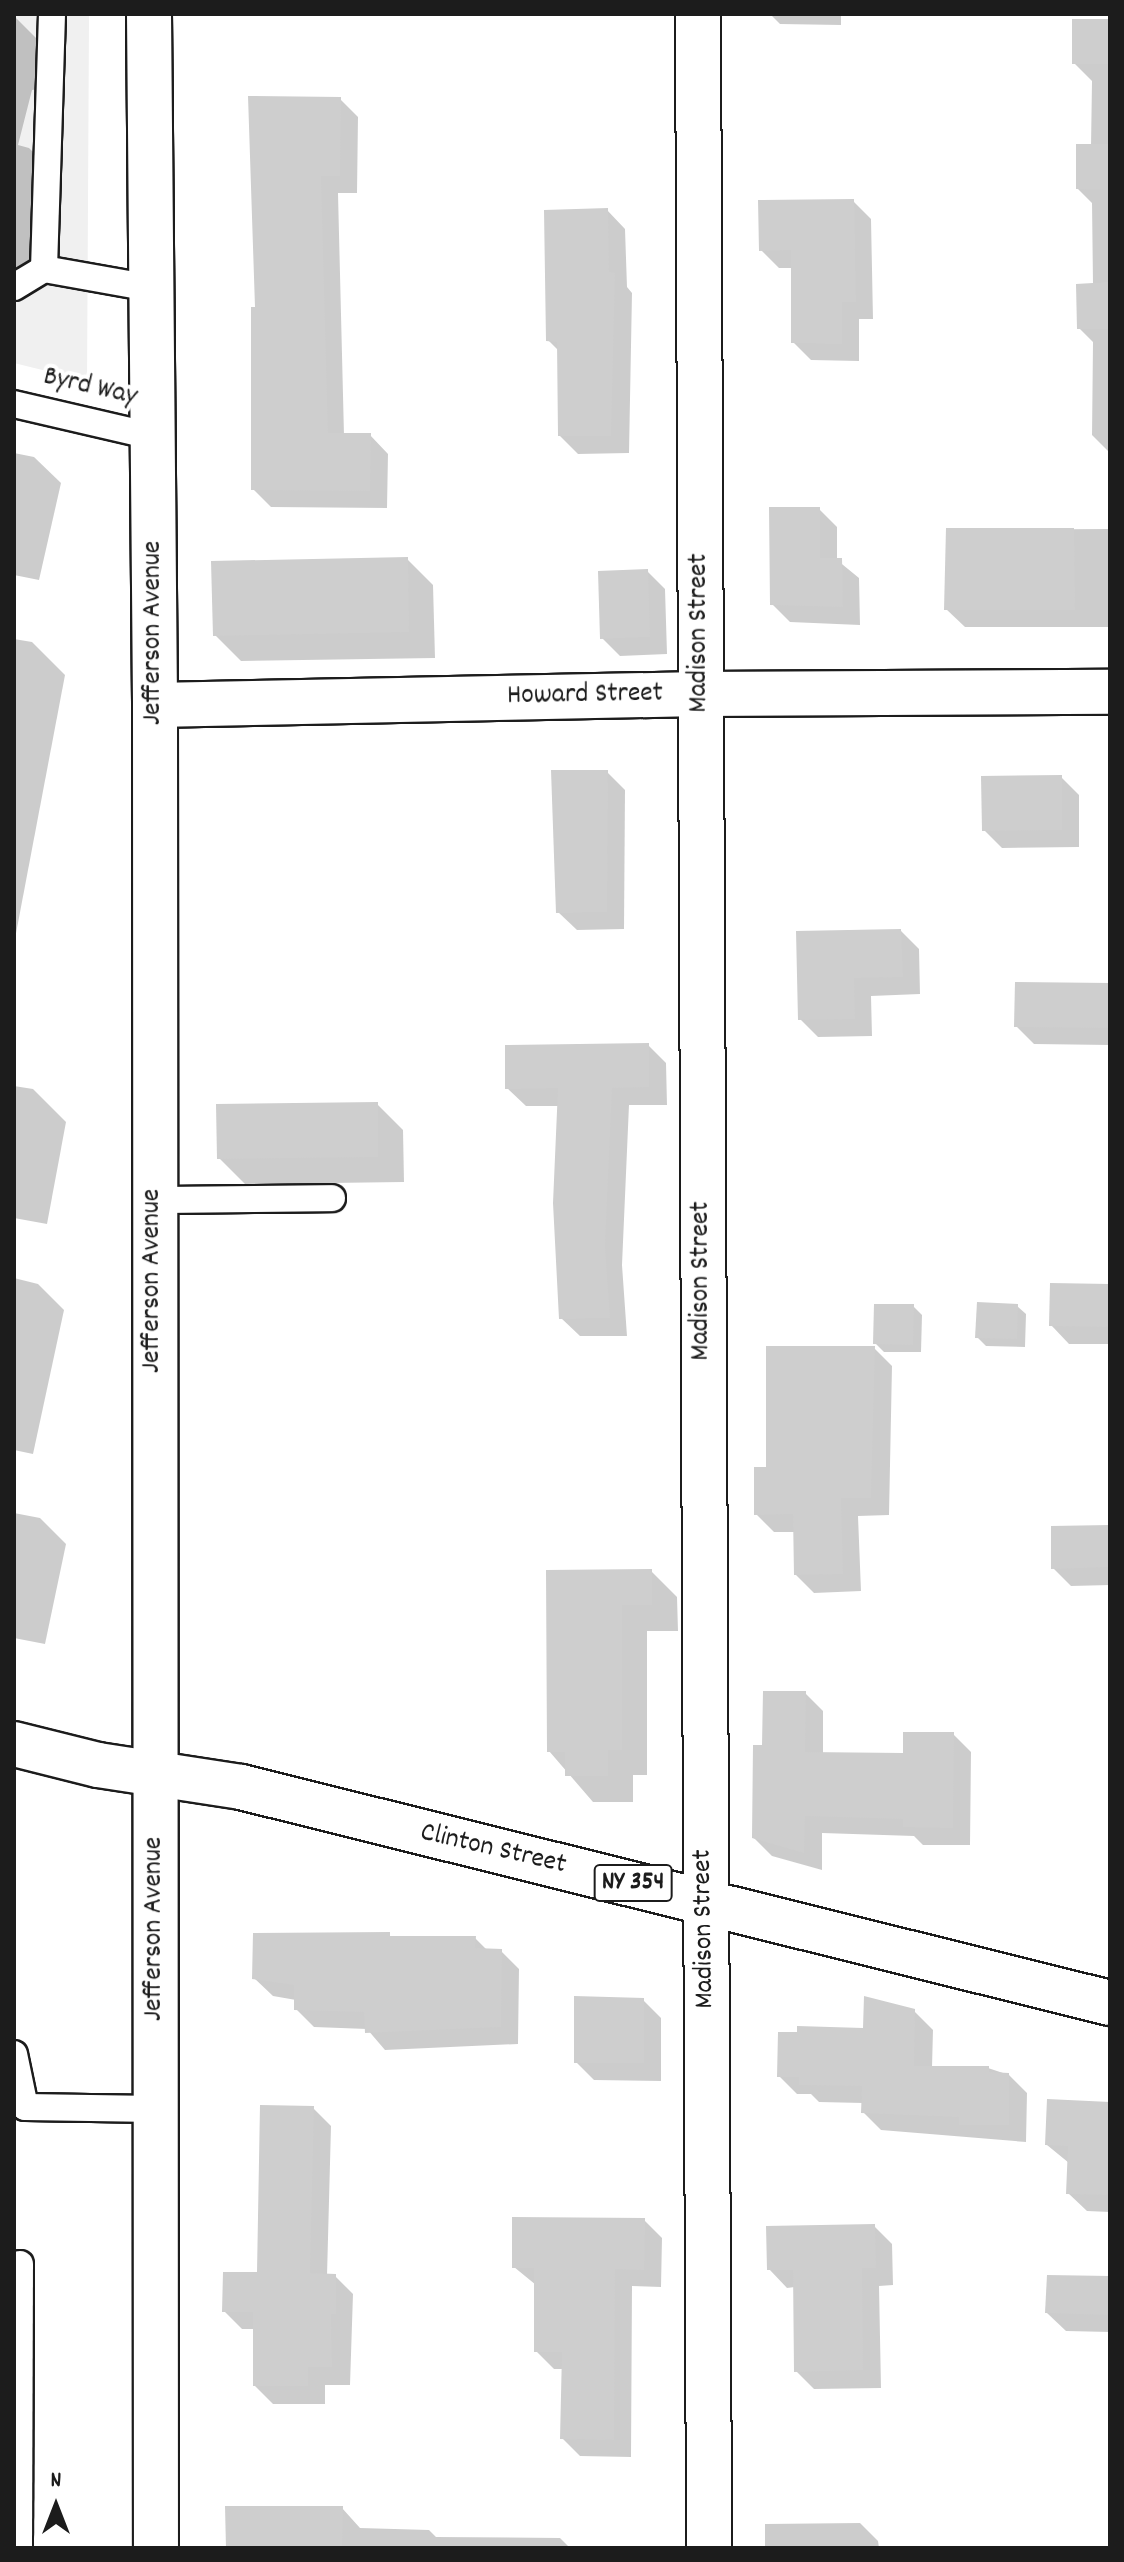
<!DOCTYPE html>
<style>
body{margin:0}
#map{position:relative;width:1124px;height:2562px;overflow:hidden;background:#fff;font-family:Dekko,sans-serif}
div>[style]{position:absolute}
[style*='--x']{left:calc(var(--x)*1px);top:calc(var(--y)*1px);width:calc(var(--w)*1px);rotate:calc(var(--a)*1deg)}
.built>*{inset:0;background:#f0f0f0}
.shadow>*{inset:0;background:#0003}
.building>*{inset:0;background:#cecece}
.roads{filter:drop-shadow(2px 0 #1c1c1c) drop-shadow(-2px 0 #1c1c1c) drop-shadow(0 2px #1c1c1c) drop-shadow(0 -2px #1c1c1c)}
.service>*{height:26px;margin:-13px;padding:0 13px;transform-origin:13px;border-radius:13px;background:#fff}
.minor>*{height:44px;margin:-22px;padding:0 22px;transform-origin:22px;border-radius:22px;background:#fff}
.tertiary>*{height:44px;margin:-22px;padding:0 22px;transform-origin:22px;border-radius:22px;background:#fff}
.primary>*{height:44px;margin:-22px;padding:0 22px;transform-origin:22px;border-radius:22px;background:#fff}
span{translate:-50% -50%;white-space:nowrap;text-align:center;line-height:1.15;-webkit-text-stroke:8px #fff;paint-order:stroke}
.shield-label span{padding:2px 6px;background:#fff;border:2px solid;border-radius:6px;-webkit-text-stroke-width:0}
.shield-label{font-size:26px;color:#1c1c1c;font-weight:700}
.street-label{font-size:28px;color:#1c1c1c}
.frame{position:absolute;inset:0;border:16px solid #1c1c1c;pointer-events:none}
.north{position:absolute;left:16px;top:2466px;width:80px;height:80px;-webkit-text-stroke:6px #fff;paint-order:stroke;rotate:0deg;font-size:22px;font-weight:700;line-height:32px;text-align:center;color:#1c1c1c}
.north::after{content:'';display:block;margin:auto;width:28px;height:36px;background:#1c1c1c;clip-path:polygon(50% 0,100% 100%,50% 72%,0 100%)}
</style>
<div id="map">
<div class="built">
<i style="clip-path:polygon(14px 14px,89px 14px,87px 381px,14px 363px)"></i>
</div>
<div class="shadow">
<i style="clip-path:polygon(770px 14px,841px 14px,841px 25px,780px 24px)"></i>
<i style="clip-path:polygon(14px 16px,48px 50px,53px 87px,32px 90px,18px 145px,29px 148px,62px 181px,34px 289px,14px 284px)"></i>
<i style="clip-path:polygon(1110px 21px,1110px 453px,1092px 435px,1093px 342px,1079px 328px,1093px 285px,1092px 203px,1078px 189px,1091px 146px,1092px 81px,1074px 63px)"></i>
<i style="clip-path:polygon(340px 99px,358px 117px,357px 193px,338px 193px,344px 435px,370px 435px,388px 454px,387px 508px,271px 507px,253px 489px,257px 309px)"></i>
<i style="clip-path:polygon(853px 201px,871px 219px,873px 319px,859px 319px,859px 361px,811px 360px,793px 342px,793px 268px,779px 268px,761px 250px)"></i>
<i style="clip-path:polygon(607px 210px,625px 229px,627px 287px,632px 293px,629px 453px,578px 454px,560px 436px,559px 351px,548px 340px)"></i>
<i style="clip-path:polygon(14px 453px,34px 457px,61px 483px,39px 580px,14px 575px)"></i>
<i style="clip-path:polygon(819px 509px,837px 527px,837px 560px,859px 578px,860px 625px,790px 622px,772px 604px)"></i>
<i style="clip-path:polygon(1110px 529px,1110px 627px,965px 627px,946px 609px,948px 530px)"></i>
<i style="clip-path:polygon(407px 559px,433px 585px,435px 658px,241px 661px,215px 635px)"></i>
<i style="clip-path:polygon(647px 571px,665px 589px,667px 654px,620px 656px,602px 638px)"></i>
<i style="clip-path:polygon(14px 639px,32px 642px,65px 675px,14px 944px)"></i>
<i style="clip-path:polygon(607px 772px,625px 790px,624px 929px,577px 930px,558px 912px)"></i>
<i style="clip-path:polygon(1061px 777px,1079px 795px,1079px 847px,1002px 848px,984px 830px)"></i>
<i style="clip-path:polygon(901px 931px,919px 949px,920px 994px,871px 996px,872px 1036px,818px 1037px,800px 1019px)"></i>
<i style="clip-path:polygon(1110px 985px,1110px 1045px,1034px 1044px,1016px 1026px)"></i>
<i style="clip-path:polygon(648px 1045px,666px 1063px,667px 1105px,629px 1105px,622px 1265px,627px 1336px,580px 1336px,561px 1318px,559px 1106px,526px 1106px,507px 1088px)"></i>
<i style="clip-path:polygon(14px 1086px,33px 1089px,66px 1122px,47px 1224px,14px 1218px)"></i>
<i style="clip-path:polygon(377px 1104px,403px 1130px,404px 1182px,245px 1184px,219px 1158px)"></i>
<i style="clip-path:polygon(14px 1278px,38px 1284px,64px 1310px,33px 1454px,14px 1450px)"></i>
<i style="clip-path:polygon(1110px 1286px,1110px 1344px,1069px 1344px,1051px 1325px)"></i>
<i style="clip-path:polygon(913px 1306px,922px 1315px,921px 1352px,884px 1352px,875px 1343px)"></i>
<i style="clip-path:polygon(1017px 1306px,1026px 1314px,1025px 1347px,986px 1346px,977px 1337px)"></i>
<i style="clip-path:polygon(874px 1348px,892px 1366px,889px 1515px,858px 1516px,861px 1591px,814px 1593px,796px 1575px,795px 1532px,774px 1532px,756px 1514px,768px 1469px)"></i>
<i style="clip-path:polygon(14px 1513px,40px 1518px,66px 1544px,45px 1644px,14px 1638px)"></i>
<i style="clip-path:polygon(1110px 1527px,1110px 1585px,1071px 1586px,1053px 1568px)"></i>
<i style="clip-path:polygon(651px 1571px,677px 1597px,678px 1631px,647px 1631px,647px 1775px,633px 1775px,633px 1802px,593px 1802px,549px 1751px,548px 1572px)"></i>
<i style="clip-path:polygon(805px 1693px,823px 1711px,823px 1754px,905px 1756px,953px 1734px,971px 1752px,970px 1845px,923px 1845px,914px 1836px,822px 1833px,822px 1870px,772px 1856px,754px 1838px,764px 1747px)"></i>
<i style="clip-path:polygon(475px 1938px,487px 1950px,501px 1951px,519px 1969px,518px 2044px,385px 2050px,367px 2029px,314px 2027px,296px 2009px,296px 2000px,273px 1996px,254px 1978px)"></i>
<i style="clip-path:polygon(643px 2000px,661px 2018px,661px 2081px,594px 2080px,576px 2062px)"></i>
<i style="clip-path:polygon(914px 2011px,933px 2030px,932px 2068px,988px 2068px,1009px 2075px,1027px 2093px,1026px 2142px,881px 2130px,863px 2112px,863px 2103px,819px 2102px,811px 2094px,797px 2094px,779px 2076px,865px 2030px)"></i>
<i style="clip-path:polygon(1110px 2104px,1110px 2212px,1087px 2211px,1068px 2193px,1069px 2163px,1047px 2145px)"></i>
<i style="clip-path:polygon(313px 2108px,331px 2126px,327px 2276px,335px 2276px,353px 2294px,350px 2385px,325px 2385px,325px 2404px,273px 2404px,255px 2386px,255px 2329px,242px 2329px,224px 2311px,259px 2274px)"></i>
<i style="clip-path:polygon(644px 2220px,662px 2238px,661px 2287px,632px 2286px,631px 2457px,580px 2456px,562px 2438px,563px 2369px,554px 2369px,536px 2351px,536px 2285px,514px 2267px)"></i>
<i style="clip-path:polygon(874px 2226px,892px 2244px,893px 2285px,879px 2286px,881px 2388px,814px 2389px,796px 2371px,795px 2287px,787px 2288px,769px 2269px)"></i>
<i style="clip-path:polygon(1110px 2278px,1110px 2332px,1066px 2331px,1047px 2313px)"></i>
<i style="clip-path:polygon(342px 2508px,360px 2528px,429px 2530px,436px 2537px,560px 2538px,570px 2548px,228px 2548px)"></i>
<i style="clip-path:polygon(860px 2523px,878px 2541px,879px 2548px,765px 2548px,765px 2524px)"></i>
</div>
<div class="building">
<i style="clip-path:polygon(1072px 19px,1110px 19px,1110px 64px,1072px 64px)"></i>
<i style="clip-path:polygon(248px 96px,341px 97px,340px 176px,321px 176px,328px 433px,371px 433px,370px 491px,251px 490px,251px 307px,255px 307px)"></i>
<i style="clip-path:polygon(1076px 144px,1110px 144px,1110px 190px,1076px 189px)"></i>
<i style="clip-path:polygon(854px 199px,856px 302px,842px 302px,842px 344px,791px 343px,791px 250px,759px 251px,758px 200px)"></i>
<i style="clip-path:polygon(608px 208px,609px 272px,615px 273px,611px 436px,558px 436px,557px 342px,546px 341px,544px 210px)"></i>
<i style="clip-path:polygon(1110px 282px,1110px 329px,1077px 329px,1076px 284px)"></i>
<i style="clip-path:polygon(769px 507px,820px 507px,820px 558px,842px 558px,843px 607px,770px 605px)"></i>
<i style="clip-path:polygon(946px 528px,1074px 528px,1075px 610px,944px 610px)"></i>
<i style="clip-path:polygon(408px 557px,409px 632px,213px 636px,211px 561px)"></i>
<i style="clip-path:polygon(648px 569px,650px 637px,600px 639px,598px 571px)"></i>
<i style="clip-path:polygon(551px 770px,608px 770px,607px 912px,556px 913px)"></i>
<i style="clip-path:polygon(1062px 775px,1062px 830px,982px 831px,981px 776px)"></i>
<i style="clip-path:polygon(901px 929px,903px 977px,854px 978px,855px 1019px,798px 1020px,796px 931px)"></i>
<i style="clip-path:polygon(1015px 982px,1110px 983px,1110px 1028px,1014px 1027px)"></i>
<i style="clip-path:polygon(649px 1043px,649px 1087px,612px 1088px,605px 1246px,610px 1318px,559px 1319px,553px 1203px,558px 1088px,505px 1089px,505px 1045px)"></i>
<i style="clip-path:polygon(378px 1102px,378px 1157px,217px 1159px,216px 1104px)"></i>
<i style="clip-path:polygon(1050px 1283px,1110px 1284px,1110px 1327px,1049px 1326px)"></i>
<i style="clip-path:polygon(977px 1302px,1018px 1304px,1017px 1339px,975px 1338px)"></i>
<i style="clip-path:polygon(874px 1304px,914px 1304px,913px 1345px,873px 1344px)"></i>
<i style="clip-path:polygon(766px 1346px,875px 1346px,871px 1498px,841px 1498px,843px 1574px,794px 1575px,793px 1514px,754px 1515px,754px 1467px,766px 1467px)"></i>
<i style="clip-path:polygon(1110px 1525px,1110px 1567px,1051px 1569px,1051px 1526px)"></i>
<i style="clip-path:polygon(652px 1569px,652px 1605px,622px 1605px,622px 1750px,608px 1750px,608px 1776px,565px 1776px,565px 1752px,547px 1752px,546px 1570px)"></i>
<i style="clip-path:polygon(763px 1691px,806px 1691px,805px 1752px,903px 1753px,903px 1732px,954px 1732px,953px 1828px,903px 1827px,903px 1819px,805px 1816px,804px 1853px,752px 1838px,753px 1745px,762px 1745px)"></i>
<i style="clip-path:polygon(390px 1932px,390px 1936px,476px 1936px,475px 1948px,502px 1949px,501px 2027px,365px 2033px,364px 2012px,294px 2010px,294px 1985px,252px 1979px,253px 1933px)"></i>
<i style="clip-path:polygon(574px 1996px,644px 1998px,644px 2063px,574px 2063px)"></i>
<i style="clip-path:polygon(864px 1996px,915px 2009px,914px 2066px,989px 2066px,989px 2072px,1009px 2073px,1009px 2125px,959px 2125px,959px 2117px,861px 2113px,862px 2086px,799px 2085px,799px 2077px,777px 2077px,778px 2032px,797px 2032px,797px 2026px,863px 2028px)"></i>
<i style="clip-path:polygon(1047px 2099px,1110px 2102px,1110px 2195px,1066px 2194px,1068px 2146px,1045px 2145px)"></i>
<i style="clip-path:polygon(260px 2105px,314px 2106px,310px 2273px,336px 2274px,336px 2314px,331px 2314px,332px 2367px,308px 2367px,308px 2386px,253px 2386px,253px 2312px,222px 2312px,223px 2272px,257px 2272px)"></i>
<i style="clip-path:polygon(512px 2217px,645px 2218px,644px 2270px,615px 2269px,614px 2440px,560px 2439px,562px 2352px,534px 2352px,534px 2268px,512px 2268px)"></i>
<i style="clip-path:polygon(875px 2224px,876px 2268px,862px 2268px,863px 2370px,794px 2372px,793px 2270px,767px 2270px,766px 2226px)"></i>
<i style="clip-path:polygon(1047px 2275px,1110px 2276px,1110px 2315px,1045px 2313px)"></i>
<i style="clip-path:polygon(225px 2506px,343px 2506px,342px 2548px,226px 2548px)"></i>
</div>
<div class="roads">
<div class="service">
<i style="--x:52;--y:14;--w:255;--a:91.8"></i>
<i style="--x:44;--y:269;--w:109;--a:10.1"></i>
<i style="--x:14;--y:287;--w:35;--a:-31"></i>
<i style="--x:14;--y:404;--w:142;--a:13.1"></i>
<i style="--x:154;--y:1200;--w:178;--a:-0.6"></i>
<i style="--x:14;--y:2054;--w:54;--a:78.3"></i>
<i style="--x:25;--y:2107;--w:131;--a:0.9"></i>
<i style="--x:19;--y:2548;--w:284;--a:-89.8"></i>
</div>
<div class="minor">
<i style="--x:698;--y:14;--w:2534;--a:89.75"></i>
<i style="--x:155;--y:705;--w:545;--a:-1.16"></i>
<i style="--x:700;--y:694;--w:410;--a:-0.3"></i>
</div>
<div class="tertiary">
<i style="--x:149;--y:14;--w:691;--a:89.5"></i>
<i style="--x:155;--y:705;--w:1843;--a:89.97"></i>
</div>
<div class="primary">
<i style="--x:14;--y:1744;--w:87;--a:14"></i>
<i style="--x:98;--y:1765;--w:145;--a:8.7"></i>
<i style="--x:241;--y:1787;--w:895;--a:13.96"></i>
</div>
</div>
<div class="shield-label">
<span style="left:633px;top:1883px">NY 354</span>
</div>
<div class="street-label">
<span style="left:90px;top:388px;rotate:13deg">Byrd Way</span>
<span style="left:154px;top:633px;rotate:-90deg">Jefferson Avenue</span>
<span style="left:700px;top:633px;rotate:-90deg">Madison Street</span>
<span style="left:585px;top:696px;rotate:-1deg">Howard Street</span>
<span style="left:153px;top:1281px;rotate:-90deg">Jefferson Avenue</span>
<span style="left:702px;top:1281px;rotate:-90deg">Madison Street</span>
<span style="left:493px;top:1850px;rotate:13deg">Clinton Street</span>
<span style="left:155px;top:1929px;rotate:-90deg">Jefferson Avenue</span>
<span style="left:705px;top:1929px;rotate:-91deg">Madison Street</span>
</div>
<div class="frame"></div>
<div class="north">N</div>
</div>
